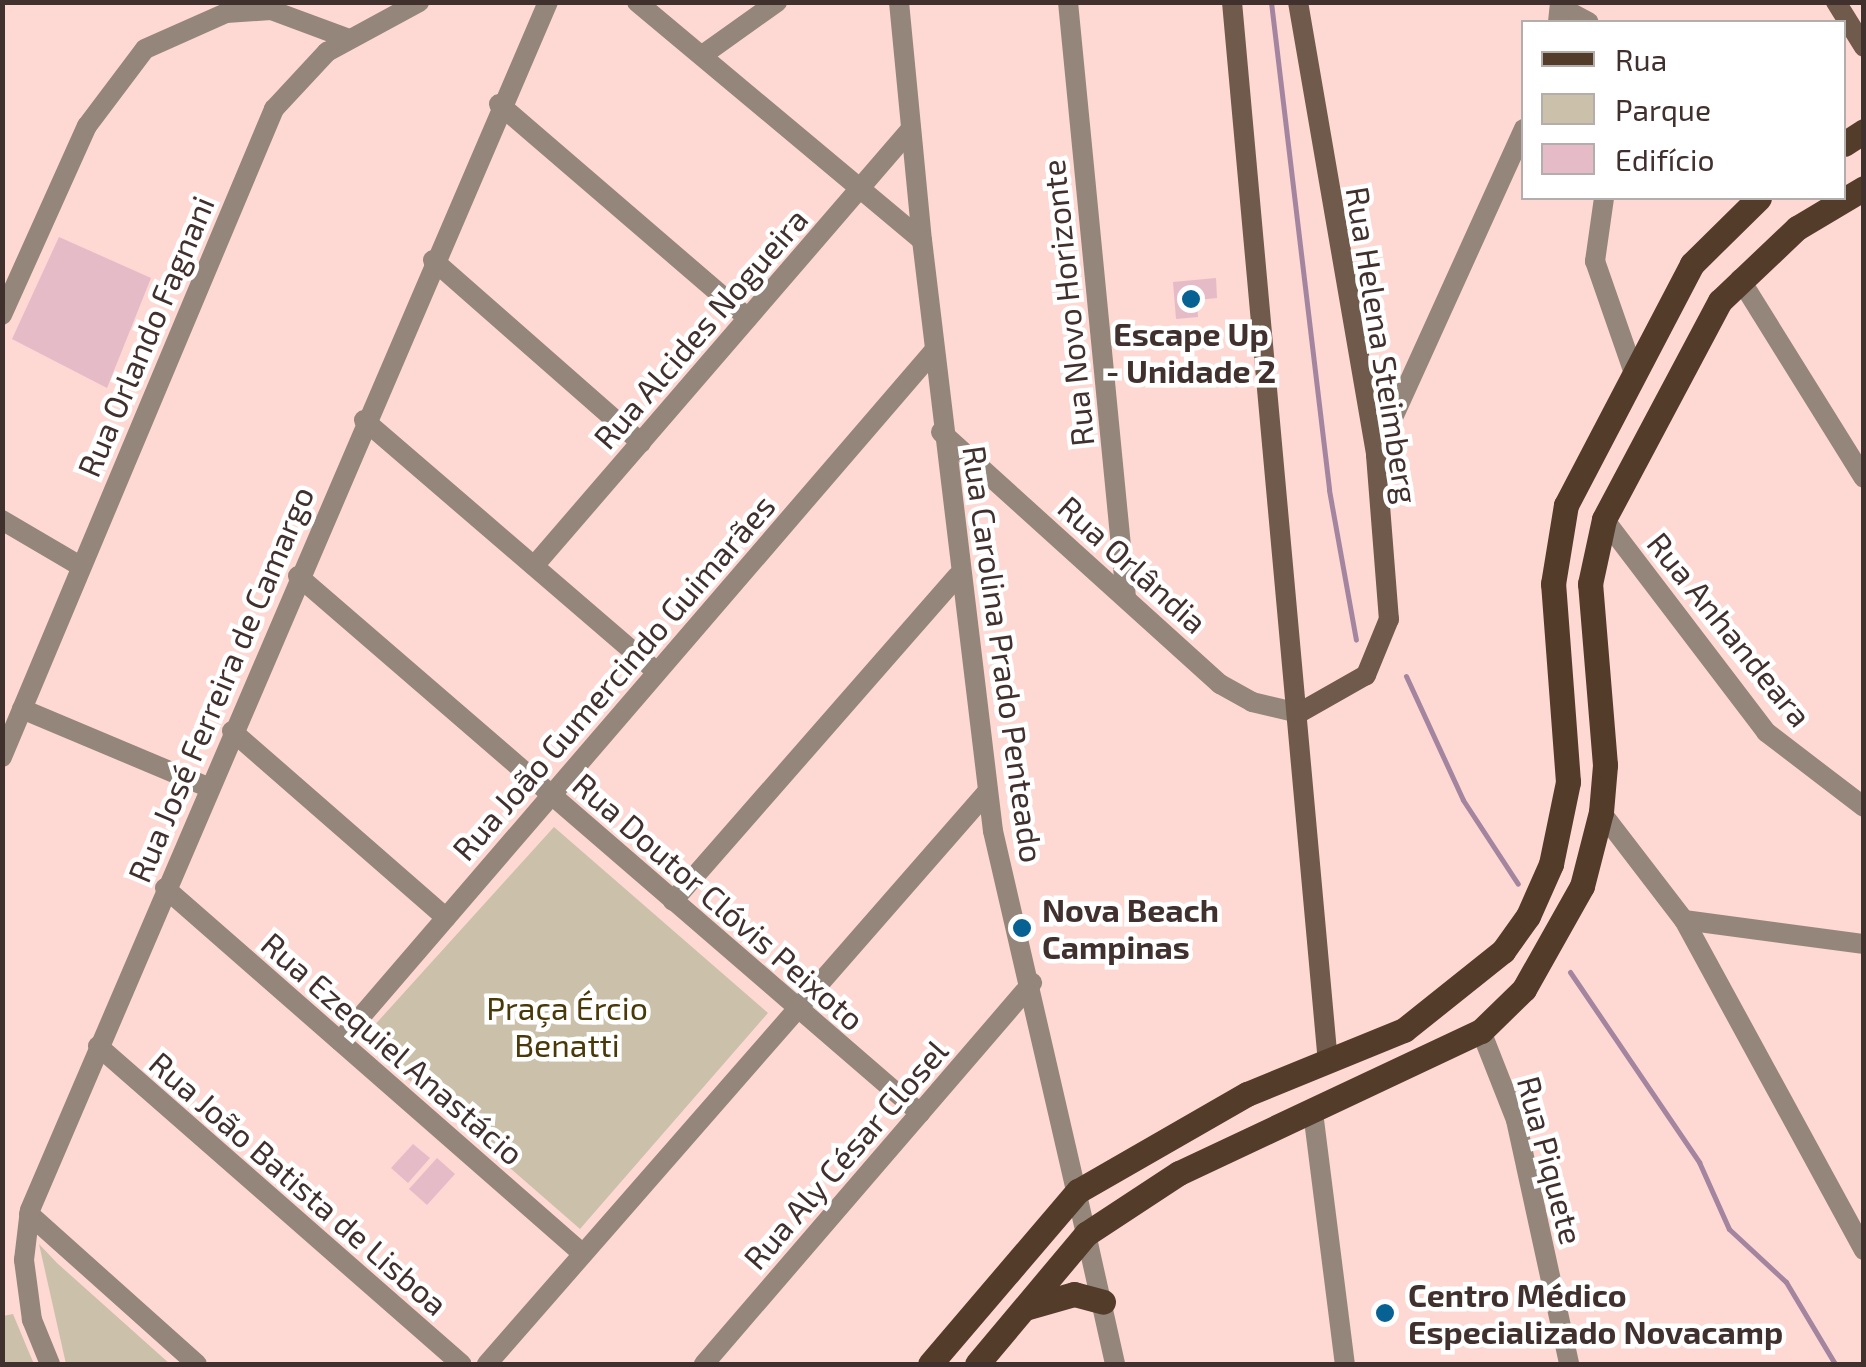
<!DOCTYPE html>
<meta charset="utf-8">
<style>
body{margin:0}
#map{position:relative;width:1866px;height:1367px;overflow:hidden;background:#fed8d2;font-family:"Exo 2",sans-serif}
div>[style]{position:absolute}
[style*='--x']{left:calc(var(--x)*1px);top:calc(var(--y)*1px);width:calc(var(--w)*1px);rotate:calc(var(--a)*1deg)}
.green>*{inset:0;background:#cbc1aa}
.stream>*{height:5px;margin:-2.5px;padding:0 2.5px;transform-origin:2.5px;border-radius:2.5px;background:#a385a0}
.building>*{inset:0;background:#e6bbc8}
.minor>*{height:20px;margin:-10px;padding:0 10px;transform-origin:10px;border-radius:10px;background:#94867b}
.tertiary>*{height:20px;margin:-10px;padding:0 10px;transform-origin:10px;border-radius:10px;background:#94867b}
.secondary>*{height:20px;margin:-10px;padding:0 10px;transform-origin:10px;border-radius:10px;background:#6f5a4b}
.primary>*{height:25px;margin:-12.5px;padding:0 12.5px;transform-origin:12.5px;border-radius:12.5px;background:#543c2a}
.dots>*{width:28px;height:28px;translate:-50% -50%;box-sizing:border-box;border:5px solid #fff;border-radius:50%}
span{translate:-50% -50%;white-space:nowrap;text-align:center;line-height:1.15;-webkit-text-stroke:9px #fff;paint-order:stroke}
.street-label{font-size:32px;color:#40312f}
.poi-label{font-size:32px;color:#40312f;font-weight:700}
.left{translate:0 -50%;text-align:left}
.park-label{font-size:32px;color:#493808}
.frame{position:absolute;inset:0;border:5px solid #40312f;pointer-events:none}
.legend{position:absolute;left:1521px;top:20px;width:325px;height:180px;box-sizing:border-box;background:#fff;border:2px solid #b3adac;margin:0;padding:12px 18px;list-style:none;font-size:30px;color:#40312f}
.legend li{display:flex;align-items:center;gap:20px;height:50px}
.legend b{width:50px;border:2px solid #b3adac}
</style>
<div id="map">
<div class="green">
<i style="clip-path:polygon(554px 827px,768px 1013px,580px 1229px,362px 1039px)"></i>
<i style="clip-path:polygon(39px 1244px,57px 1263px,170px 1364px,66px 1364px)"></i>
<i style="clip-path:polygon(13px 1314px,28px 1350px,34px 1364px,3px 1364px,3px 1316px)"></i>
</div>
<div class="stream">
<i style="--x:1271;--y:2;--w:491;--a:83.2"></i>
<i style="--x:1329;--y:490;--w:152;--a:79.8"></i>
<i style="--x:1406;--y:676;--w:136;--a:65.3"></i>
<i style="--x:1463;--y:800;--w:100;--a:56.8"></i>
<i style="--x:1570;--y:972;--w:230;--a:55.8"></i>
<i style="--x:1699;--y:1162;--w:73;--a:65.9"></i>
<i style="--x:1729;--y:1229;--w:78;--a:42.9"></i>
<i style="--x:1786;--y:1282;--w:96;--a:59.1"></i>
</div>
<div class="building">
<i style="clip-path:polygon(59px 237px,151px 278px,107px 388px,12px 339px)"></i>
<i style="clip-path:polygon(1216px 278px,1217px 298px,1197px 300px,1198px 317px,1176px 319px,1173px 282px)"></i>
<i style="clip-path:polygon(413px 1144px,430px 1158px,408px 1183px,391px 1168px)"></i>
<i style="clip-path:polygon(437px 1158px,455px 1174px,427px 1205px,409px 1189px)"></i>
</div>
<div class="minor">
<i style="--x:899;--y:2;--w:239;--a:84.5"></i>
<i style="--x:1068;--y:2;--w:599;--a:84.44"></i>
<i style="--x:1562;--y:8;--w:30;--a:28"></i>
<i style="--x:704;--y:54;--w:90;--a:-35.5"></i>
<i style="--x:499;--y:104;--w:328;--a:40.7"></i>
<i style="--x:1604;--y:198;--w:64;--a:98.1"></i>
<i style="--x:1595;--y:261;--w:115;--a:70.8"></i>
<i style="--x:433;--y:260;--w:277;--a:41.3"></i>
<i style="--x:1740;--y:279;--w:234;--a:58.1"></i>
<i style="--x:2;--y:315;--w:207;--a:-65.8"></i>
<i style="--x:87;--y:126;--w:96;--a:-53"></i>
<i style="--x:145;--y:49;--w:89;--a:-24"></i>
<i style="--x:226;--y:13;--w:45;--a:-3.8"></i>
<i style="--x:271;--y:10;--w:83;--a:20.4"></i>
<i style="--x:364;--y:420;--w:386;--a:40.7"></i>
<i style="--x:941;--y:432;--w:376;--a:42.1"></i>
<i style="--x:1220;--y:684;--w:37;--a:29"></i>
<i style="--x:1252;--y:702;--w:48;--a:13.2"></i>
<i style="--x:1604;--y:519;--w:268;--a:52.7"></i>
<i style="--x:1766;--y:732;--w:123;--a:37.4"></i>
<i style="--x:2;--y:520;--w:91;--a:30.5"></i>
<i style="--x:534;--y:566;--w:577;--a:-49.22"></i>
<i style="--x:298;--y:576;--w:822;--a:40.81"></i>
<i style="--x:22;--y:709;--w:202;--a:22.8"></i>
<i style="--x:232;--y:731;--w:284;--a:41.1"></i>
<i style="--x:2;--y:757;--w:703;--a:-67.23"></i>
<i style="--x:274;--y:109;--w:78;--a:-47.1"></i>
<i style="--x:327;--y:52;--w:105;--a:-28.5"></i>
<i style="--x:1601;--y:812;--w:136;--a:52.5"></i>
<i style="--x:1684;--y:920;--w:182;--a:7.6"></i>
<i style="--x:165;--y:888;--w:554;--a:41.2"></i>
<i style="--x:673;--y:901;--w:432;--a:-48.8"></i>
<i style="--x:1684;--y:920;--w:376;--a:61.4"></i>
<i style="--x:340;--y:1041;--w:908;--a:-49.29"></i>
<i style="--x:98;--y:1046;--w:483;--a:41.2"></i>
<i style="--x:1313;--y:1112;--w:254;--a:82.8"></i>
<i style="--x:29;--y:1214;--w:225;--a:41.8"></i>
<i style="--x:1086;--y:1234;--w:133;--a:77.4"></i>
<i style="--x:487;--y:1364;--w:761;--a:-48.84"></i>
<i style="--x:704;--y:1364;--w:503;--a:-49.28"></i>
</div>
<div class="tertiary">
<i style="--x:637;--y:2;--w:371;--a:39.9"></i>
<i style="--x:922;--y:240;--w:595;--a:83.15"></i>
<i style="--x:993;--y:831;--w:414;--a:77"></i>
<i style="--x:1558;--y:22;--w:20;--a:-84"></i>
<i style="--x:1376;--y:455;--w:358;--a:-65.6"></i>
<i style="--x:1481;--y:1031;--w:96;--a:68.5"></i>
<i style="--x:1516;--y:1120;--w:250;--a:77.7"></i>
<i style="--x:50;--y:1364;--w:48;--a:-112.2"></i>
<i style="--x:32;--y:1320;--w:61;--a:-97.6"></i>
<i style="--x:24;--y:1260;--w:50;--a:-83.2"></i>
<i style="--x:30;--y:1210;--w:1314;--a:-66.79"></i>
</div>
<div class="secondary">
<i style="--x:1232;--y:2;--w:1064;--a:84.83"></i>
<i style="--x:1298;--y:2;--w:460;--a:80.2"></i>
<i style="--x:1376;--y:455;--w:165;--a:85.5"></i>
<i style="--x:1389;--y:619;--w:61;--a:112.3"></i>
<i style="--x:1366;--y:675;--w:77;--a:150.4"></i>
<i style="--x:1836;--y:2;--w:53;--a:58.1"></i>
</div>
<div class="primary">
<i style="--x:1844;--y:144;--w:24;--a:-33"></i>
<i style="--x:1025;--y:1308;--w:51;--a:-15.9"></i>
<i style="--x:1074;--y:1294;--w:30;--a:15"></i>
<i style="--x:930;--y:1364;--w:228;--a:-49.5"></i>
<i style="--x:1078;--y:1191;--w:195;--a:-29.9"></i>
<i style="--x:1247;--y:1094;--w:170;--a:-22.2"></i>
<i style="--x:1404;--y:1030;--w:127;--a:-38.6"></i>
<i style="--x:1503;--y:951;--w:43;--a:-54.5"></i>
<i style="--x:1528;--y:916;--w:57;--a:-66.1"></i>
<i style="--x:1551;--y:864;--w:84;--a:-78.3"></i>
<i style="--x:1568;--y:782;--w:199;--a:-94.3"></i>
<i style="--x:1553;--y:584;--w:80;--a:-80.7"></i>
<i style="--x:1566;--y:505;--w:272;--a:-62.4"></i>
<i style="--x:1692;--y:264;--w:94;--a:-44.6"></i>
<i style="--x:977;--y:1364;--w:170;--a:-50"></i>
<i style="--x:1086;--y:1234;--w:111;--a:-33.3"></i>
<i style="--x:1179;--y:1173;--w:334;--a:-25.2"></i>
<i style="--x:1481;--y:1031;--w:60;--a:-44.3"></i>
<i style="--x:1524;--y:989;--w:118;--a:-60.6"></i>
<i style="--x:1582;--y:886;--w:76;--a:-75.6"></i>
<i style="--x:1601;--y:812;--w:47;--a:-85.1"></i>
<i style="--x:1605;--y:765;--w:182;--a:-94.7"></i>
<i style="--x:1590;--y:584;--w:66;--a:-77.8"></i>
<i style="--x:1604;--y:519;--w:247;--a:-62"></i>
<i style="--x:1720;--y:301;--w:106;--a:-43.5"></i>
<i style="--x:1797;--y:228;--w:78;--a:-30.8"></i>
</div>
<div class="dots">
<i style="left:1191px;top:299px;background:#076293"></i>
<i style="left:1022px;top:928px;background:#076293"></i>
<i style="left:1385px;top:1313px;background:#076293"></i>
</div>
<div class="street-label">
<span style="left:1067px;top:303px;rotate:-96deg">Rua Novo Horizonte</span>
<span style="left:700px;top:328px;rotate:-49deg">Rua Alcides Nogueira</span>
<span style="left:145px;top:336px;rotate:-67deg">Rua Orlando Fagnani</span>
<span style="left:1383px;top:345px;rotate:81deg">Rua Helena Steimberg</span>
<span style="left:1133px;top:564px;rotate:42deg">Rua Orlândia</span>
<span style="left:1730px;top:629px;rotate:51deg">Rua Anhandeara</span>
<span style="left:1004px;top:654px;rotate:82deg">Rua Carolina Prado Penteado</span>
<span style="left:613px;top:677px;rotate:-49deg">Rua João Gumercindo Guimarães</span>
<span style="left:220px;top:684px;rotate:-67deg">Rua José Ferreira de Camargo</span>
<span style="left:719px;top:901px;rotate:41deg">Rua Doutor Clóvis Peixoto</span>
<span style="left:393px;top:1048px;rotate:41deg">Rua Ezequiel Anastácio</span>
<span style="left:845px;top:1154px;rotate:-49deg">Rua Aly César Closel</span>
<span style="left:1551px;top:1160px;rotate:75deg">Rua Piquete</span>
<span style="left:299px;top:1183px;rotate:41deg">Rua João Batista de Lisboa</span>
</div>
<div class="poi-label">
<span style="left:1191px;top:352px">Escape Up<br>- Unidade 2</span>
<span class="left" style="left:1042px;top:928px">Nova Beach<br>Campinas</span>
<span class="left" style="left:1408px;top:1313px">Centro Médico<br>Especializado Novacamp</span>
</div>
<div class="park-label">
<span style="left:567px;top:1026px">Praça Ércio<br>Benatti</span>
</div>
<div class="frame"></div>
<ul class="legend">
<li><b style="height:12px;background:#543c2a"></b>Rua</li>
<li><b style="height:28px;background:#cbc1aa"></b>Parque</li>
<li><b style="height:28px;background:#e6bbc8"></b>Edifício</li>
</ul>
</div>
